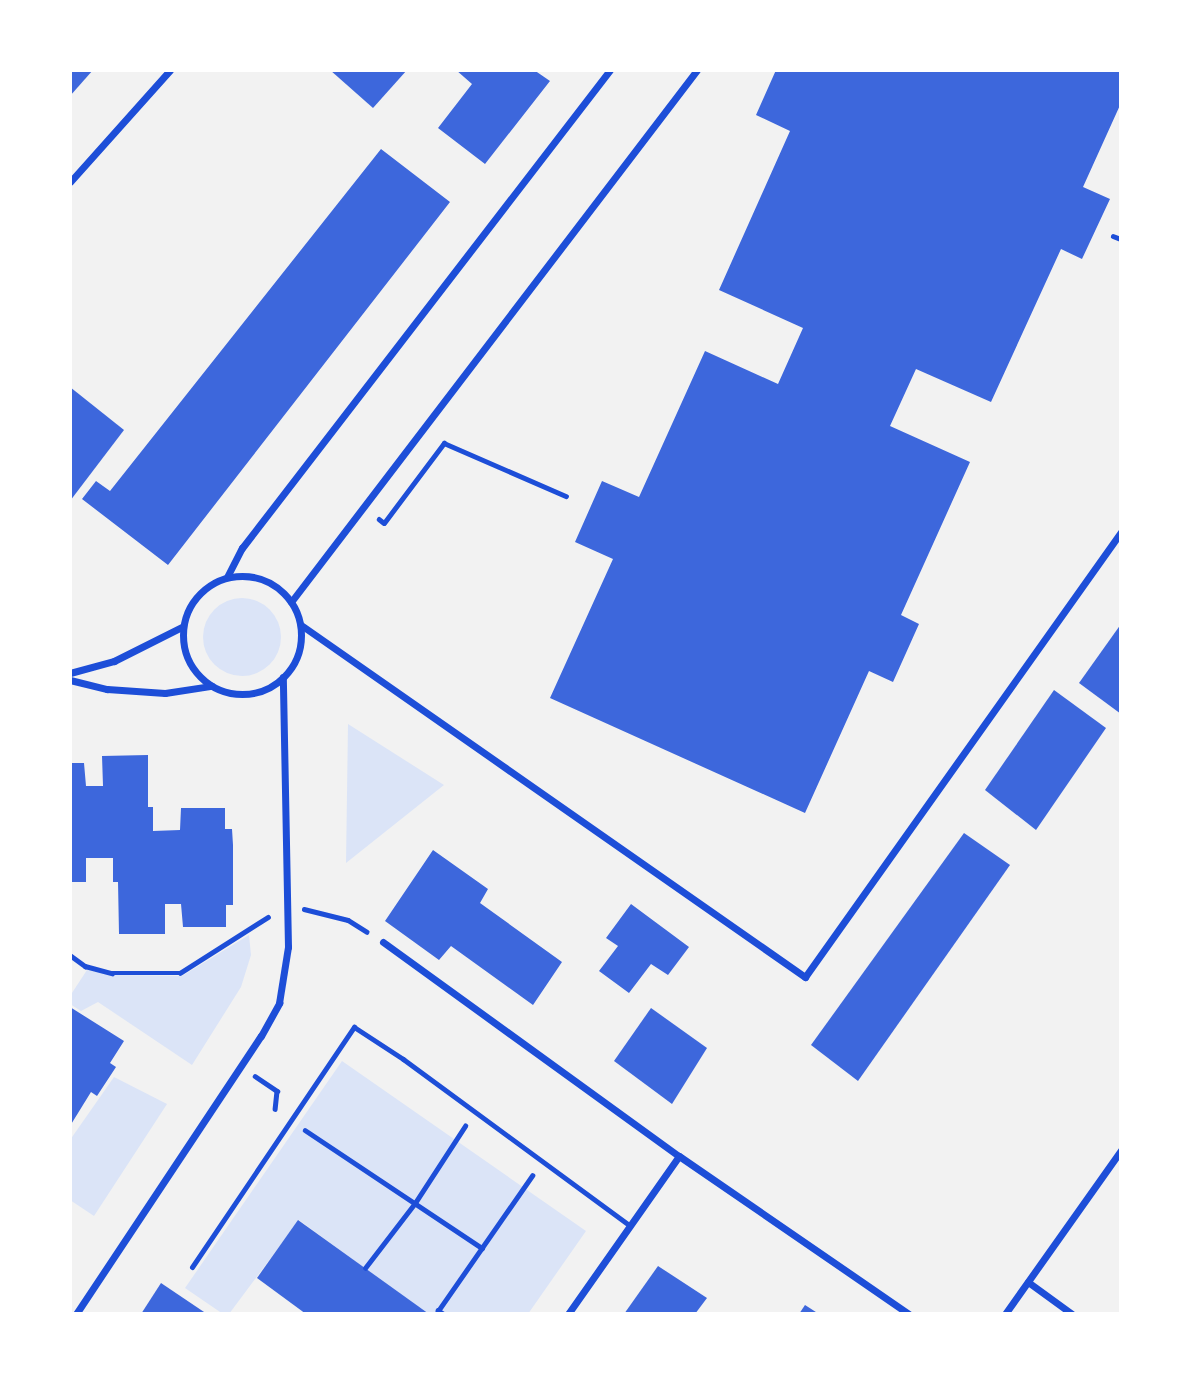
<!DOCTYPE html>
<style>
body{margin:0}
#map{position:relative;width:1191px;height:1384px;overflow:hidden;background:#f2f2f2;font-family:"Exo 2",sans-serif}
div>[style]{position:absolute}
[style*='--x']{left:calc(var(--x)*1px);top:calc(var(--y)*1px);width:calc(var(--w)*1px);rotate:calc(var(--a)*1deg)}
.green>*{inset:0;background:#dbe4f7}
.round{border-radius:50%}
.building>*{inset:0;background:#3d67dc}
.path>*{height:4.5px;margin:-2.25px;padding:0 2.25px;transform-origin:2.25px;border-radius:2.25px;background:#1d4ed8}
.service>*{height:5px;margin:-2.5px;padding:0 2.5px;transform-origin:2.5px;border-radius:2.5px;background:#1d4ed8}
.minor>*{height:7px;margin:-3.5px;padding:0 3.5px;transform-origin:3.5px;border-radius:3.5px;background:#1d4ed8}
.minor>.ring{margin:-3.5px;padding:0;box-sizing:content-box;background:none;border:7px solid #1d4ed8;border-radius:50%}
span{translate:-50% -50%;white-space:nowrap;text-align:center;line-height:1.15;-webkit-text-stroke:7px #fff;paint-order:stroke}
.frame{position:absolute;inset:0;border:72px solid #fff;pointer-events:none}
</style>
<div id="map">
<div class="green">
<i class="round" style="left:203px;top:598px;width:78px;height:78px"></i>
<i style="clip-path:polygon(348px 724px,444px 785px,346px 863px)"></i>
<i style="clip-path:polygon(249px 935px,251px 955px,241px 987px,192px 1065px,98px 1002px,81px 1011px,70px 1004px,70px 996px,87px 970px,112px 975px,182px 976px)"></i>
<i style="clip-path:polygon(342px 1061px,586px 1231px,528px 1314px,427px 1314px,299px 1220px,229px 1314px,223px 1314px,185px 1288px)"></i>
<i style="clip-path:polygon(114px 1077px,167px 1104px,94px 1216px,70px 1200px,70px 1140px)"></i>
</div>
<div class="building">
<i style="clip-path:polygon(70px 70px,93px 70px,70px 96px)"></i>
<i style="clip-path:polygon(330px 70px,407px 70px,373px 108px)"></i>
<i style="clip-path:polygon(456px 70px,534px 70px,550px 81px,485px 164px,438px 128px,472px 84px)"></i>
<i style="clip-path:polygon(776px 70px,1121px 70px,1121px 103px,1083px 187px,1110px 199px,1082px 259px,1061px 249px,991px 402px,916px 369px,890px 426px,970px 462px,901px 615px,919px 624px,893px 682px,869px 671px,805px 813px,550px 698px,613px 559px,575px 542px,602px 481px,639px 497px,705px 351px,778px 384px,803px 328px,719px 290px,790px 131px,756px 115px)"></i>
<i style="clip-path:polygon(381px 149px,450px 202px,168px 565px,82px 499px,96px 481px,110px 491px)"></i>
<i style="clip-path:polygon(70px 387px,124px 430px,70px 501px)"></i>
<i style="clip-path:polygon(1121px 624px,1121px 714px,1079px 683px)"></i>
<i style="clip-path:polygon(1054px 690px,1106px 728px,1036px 830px,985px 790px)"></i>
<i style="clip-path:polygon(148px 755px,148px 807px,153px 807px,153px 831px,180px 830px,181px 808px,225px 808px,225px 829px,232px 829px,233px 845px,233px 905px,226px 905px,226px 927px,183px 927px,181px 904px,165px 904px,165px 934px,119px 934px,118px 882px,113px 882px,113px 858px,86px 858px,86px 882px,70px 882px,70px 763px,84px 763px,86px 786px,103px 786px,102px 756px)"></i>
<i style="clip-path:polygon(964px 833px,1010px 865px,858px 1081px,811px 1045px)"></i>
<i style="clip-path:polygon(433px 850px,488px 889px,480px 903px,562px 962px,533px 1005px,451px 946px,439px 960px,385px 921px)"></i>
<i style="clip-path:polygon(631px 904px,689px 947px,668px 975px,651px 964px,629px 993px,599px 971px,618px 946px,606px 938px)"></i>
<i style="clip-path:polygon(70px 1007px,124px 1041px,110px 1063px,116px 1067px,97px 1096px,91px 1092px,70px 1126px)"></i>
<i style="clip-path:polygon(651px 1008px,707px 1048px,672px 1104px,614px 1061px)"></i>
<i style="clip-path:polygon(298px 1220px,429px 1314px,306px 1314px,257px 1278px)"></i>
<i style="clip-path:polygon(658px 1266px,707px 1298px,695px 1314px,624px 1314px)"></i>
<i style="clip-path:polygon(161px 1283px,207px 1314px,141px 1314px)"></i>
<i style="clip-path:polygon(805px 1305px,819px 1314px,799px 1314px)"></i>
</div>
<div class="path">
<i style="--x:1113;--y:236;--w:9;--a:21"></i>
<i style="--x:379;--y:519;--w:6;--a:39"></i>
<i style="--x:384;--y:523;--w:100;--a:-53.1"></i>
<i style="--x:444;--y:443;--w:133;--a:23.5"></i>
<i style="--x:304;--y:909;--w:45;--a:14"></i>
<i style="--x:348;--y:920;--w:22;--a:32"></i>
<i style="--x:70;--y:955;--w:19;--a:36"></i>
<i style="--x:85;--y:966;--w:28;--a:15"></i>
<i style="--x:112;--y:973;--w:68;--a:0"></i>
<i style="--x:180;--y:973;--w:104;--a:-32.5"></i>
<i style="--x:255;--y:1076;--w:27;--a:34"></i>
<i style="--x:277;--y:1091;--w:18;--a:96"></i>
<i style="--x:305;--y:1130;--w:213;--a:33.7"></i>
<i style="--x:365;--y:1268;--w:82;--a:-52.4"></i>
<i style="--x:415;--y:1203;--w:92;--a:-57"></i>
<i style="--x:443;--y:1314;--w:6;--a:-149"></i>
<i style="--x:438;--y:1311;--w:165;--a:-55.2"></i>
</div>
<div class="service">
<i style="--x:192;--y:1267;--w:290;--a:-56"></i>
<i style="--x:354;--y:1027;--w:59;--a:33.1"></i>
<i style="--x:403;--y:1059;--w:280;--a:36.3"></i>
</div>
<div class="minor">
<i style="--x:70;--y:182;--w:150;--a:-48.2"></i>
<i class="ring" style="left:183px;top:576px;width:111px;height:111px"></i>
<i style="--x:227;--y:577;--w:33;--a:-63"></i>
<i style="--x:242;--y:548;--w:603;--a:-52.41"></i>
<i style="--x:291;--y:602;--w:669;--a:-52.65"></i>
<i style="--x:301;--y:625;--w:615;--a:34.93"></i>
<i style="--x:805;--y:977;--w:546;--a:-54.62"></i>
<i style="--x:70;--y:673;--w:46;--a:-15.3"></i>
<i style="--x:114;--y:661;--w:76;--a:-26.6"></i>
<i style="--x:70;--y:680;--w:38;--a:14"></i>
<i style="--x:107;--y:689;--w:58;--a:3.9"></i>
<i style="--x:165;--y:693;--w:47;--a:-8.7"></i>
<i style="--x:383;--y:942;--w:365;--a:35.9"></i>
<i style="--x:679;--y:1156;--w:279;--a:34.5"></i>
<i style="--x:1028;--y:1282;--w:54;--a:36"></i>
<i style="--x:76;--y:1314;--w:334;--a:-56.4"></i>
<i style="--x:261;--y:1036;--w:38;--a:-61"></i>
<i style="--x:279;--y:1003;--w:57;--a:-80.9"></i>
<i style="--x:288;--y:947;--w:270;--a:-91.1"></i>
<i style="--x:568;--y:1314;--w:193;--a:-54.9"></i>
<i style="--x:1005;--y:1314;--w:201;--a:-54.7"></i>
</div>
<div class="frame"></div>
</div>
